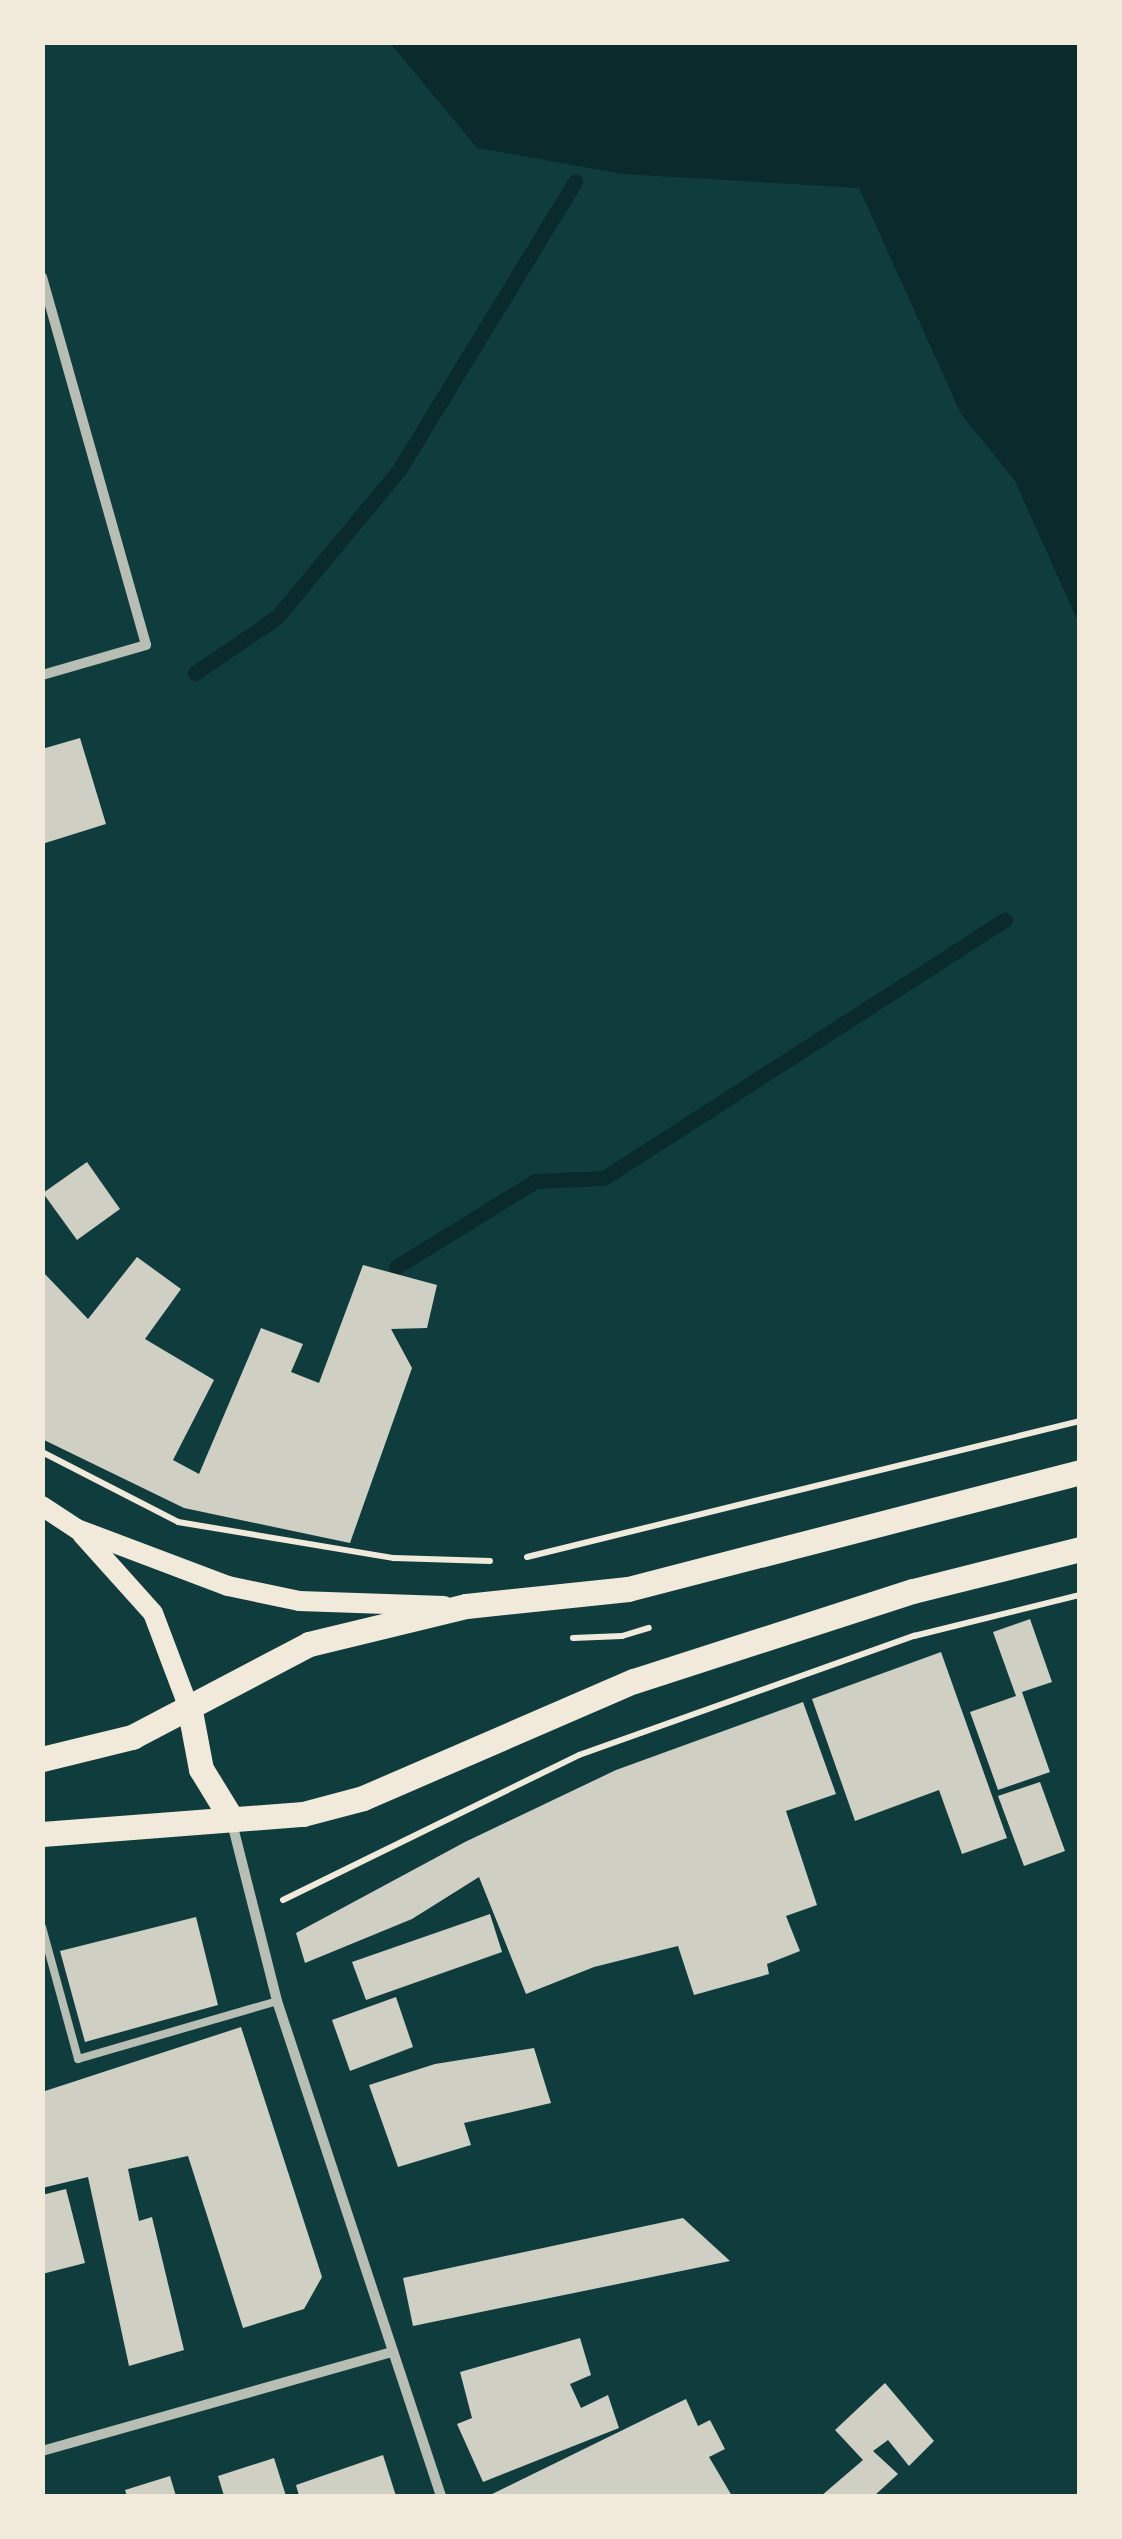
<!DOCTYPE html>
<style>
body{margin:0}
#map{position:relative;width:1122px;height:2539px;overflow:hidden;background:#0f3d3e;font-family:"Sofia Sans Condensed",sans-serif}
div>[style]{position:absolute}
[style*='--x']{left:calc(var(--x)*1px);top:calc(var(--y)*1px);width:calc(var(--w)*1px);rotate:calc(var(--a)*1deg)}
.water>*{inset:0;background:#0a2a2b}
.stream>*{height:15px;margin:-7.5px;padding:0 7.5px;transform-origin:7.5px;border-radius:7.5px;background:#0a2a2b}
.building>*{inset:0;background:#cfcfc3}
.path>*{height:6px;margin:-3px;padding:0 3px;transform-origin:3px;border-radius:3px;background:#f1e9da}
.service>*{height:8px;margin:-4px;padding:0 4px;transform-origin:4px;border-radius:4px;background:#b8beb3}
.minor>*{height:10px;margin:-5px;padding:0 5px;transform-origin:5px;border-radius:5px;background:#b8beb3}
.secondary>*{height:20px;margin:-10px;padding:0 10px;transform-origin:10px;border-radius:10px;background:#f1e9da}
.primary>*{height:25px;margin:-12.5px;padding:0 12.5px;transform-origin:12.5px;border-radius:12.5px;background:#f1e9da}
span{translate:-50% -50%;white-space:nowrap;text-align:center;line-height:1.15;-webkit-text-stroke:10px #f1e9da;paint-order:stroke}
.frame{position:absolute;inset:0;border:45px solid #f1e9da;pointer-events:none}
</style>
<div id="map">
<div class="water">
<i style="clip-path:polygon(390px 43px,1079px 43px,1079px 624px,1015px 481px,961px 414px,859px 188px,623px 174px,477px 148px)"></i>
</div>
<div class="stream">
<i style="--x:195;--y:673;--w:99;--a:-34.3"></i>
<i style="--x:277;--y:617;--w:191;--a:-50.3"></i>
<i style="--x:399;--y:470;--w:338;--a:-58.6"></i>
<i style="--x:396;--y:1267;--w:163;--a:-31.7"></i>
<i style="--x:535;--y:1181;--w:69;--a:-2.5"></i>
<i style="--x:604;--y:1178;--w:477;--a:-32.8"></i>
</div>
<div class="building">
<i style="clip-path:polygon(80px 738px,106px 824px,42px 844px,42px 749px)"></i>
<i style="clip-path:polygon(87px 1162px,120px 1209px,77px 1240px,43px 1193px)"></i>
<i style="clip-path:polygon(137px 1257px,181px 1289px,145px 1339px,214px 1380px,173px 1460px,199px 1474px,261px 1328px,303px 1344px,291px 1372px,319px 1383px,363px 1265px,437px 1285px,427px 1328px,391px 1329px,412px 1368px,350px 1543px,184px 1508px,42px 1439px,42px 1271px,88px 1319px)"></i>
<i style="clip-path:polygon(1030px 1619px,1052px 1682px,1022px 1692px,1050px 1772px,998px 1790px,970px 1712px,1016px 1696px,993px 1632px)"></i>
<i style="clip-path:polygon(941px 1652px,1007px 1838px,962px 1854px,939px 1790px,855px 1821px,812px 1699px)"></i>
<i style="clip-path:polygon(803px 1702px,836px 1794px,786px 1811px,817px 1905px,786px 1916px,800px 1951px,767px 1964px,769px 1974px,694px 1995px,678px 1946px,594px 1967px,526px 1994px,479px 1877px,412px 1919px,305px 1963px,296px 1933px,465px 1842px,616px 1770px)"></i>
<i style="clip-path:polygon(1040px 1782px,1065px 1851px,1024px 1866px,998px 1796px)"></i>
<i style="clip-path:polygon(490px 1914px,502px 1952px,366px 2000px,352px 1962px)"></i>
<i style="clip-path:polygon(196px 1917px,218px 2005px,85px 2042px,60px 1951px)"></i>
<i style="clip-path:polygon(396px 1997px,413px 2047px,350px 2071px,332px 2020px)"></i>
<i style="clip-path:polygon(241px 2027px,322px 2277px,304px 2309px,243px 2328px,188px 2156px,128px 2169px,139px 2221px,152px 2217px,184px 2350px,129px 2366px,88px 2177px,42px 2188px,42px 2092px)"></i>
<i style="clip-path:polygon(534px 2048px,551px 2103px,464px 2123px,471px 2145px,398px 2167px,369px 2085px,435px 2064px)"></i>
<i style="clip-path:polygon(66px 2189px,85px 2263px,42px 2274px,42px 2195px)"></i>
<i style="clip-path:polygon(683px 2218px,730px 2261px,413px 2326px,403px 2278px)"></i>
<i style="clip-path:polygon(580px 2338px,591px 2375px,570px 2384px,581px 2408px,608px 2395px,619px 2428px,483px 2482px,457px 2424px,472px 2418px,460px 2372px)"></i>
<i style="clip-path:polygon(885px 2383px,934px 2441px,909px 2466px,888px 2440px,873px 2451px,898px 2474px,874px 2496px,821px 2496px,863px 2460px,835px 2430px)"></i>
<i style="clip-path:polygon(686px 2399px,698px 2426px,710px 2420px,725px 2449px,709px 2457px,732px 2496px,488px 2496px)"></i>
<i style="clip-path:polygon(383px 2455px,396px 2496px,299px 2496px,296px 2485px)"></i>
<i style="clip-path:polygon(274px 2458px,286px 2496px,224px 2496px,218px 2476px)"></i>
<i style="clip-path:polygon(170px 2476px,176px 2496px,127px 2496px,125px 2490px)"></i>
</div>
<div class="path">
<i style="--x:42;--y:1452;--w:153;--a:27.2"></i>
<i style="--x:178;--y:1522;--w:219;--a:9.5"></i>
<i style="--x:394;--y:1558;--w:96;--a:1.8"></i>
<i style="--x:527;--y:1557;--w:569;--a:-13.82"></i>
<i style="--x:573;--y:1638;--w:49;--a:-2.3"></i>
<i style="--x:622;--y:1636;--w:28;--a:-17"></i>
<i style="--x:283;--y:1900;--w:330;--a:-26.1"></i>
<i style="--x:579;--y:1755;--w:356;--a:-19.6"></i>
<i style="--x:914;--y:1636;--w:171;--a:-13.9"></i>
</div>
<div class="service">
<i style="--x:42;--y:1927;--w:137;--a:74.7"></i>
<i style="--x:78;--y:2059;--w:207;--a:-16.2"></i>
</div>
<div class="minor">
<i style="--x:42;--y:277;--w:382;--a:74.2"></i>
<i style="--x:146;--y:645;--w:108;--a:163.9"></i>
<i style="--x:231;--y:1819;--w:188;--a:75.8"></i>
<i style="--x:277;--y:2001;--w:521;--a:71.67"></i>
<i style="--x:42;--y:2451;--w:360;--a:-15.8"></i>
</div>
<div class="secondary">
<i style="--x:42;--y:1506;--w:42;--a:33.3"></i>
<i style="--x:77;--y:1529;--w:161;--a:20.7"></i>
<i style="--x:228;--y:1586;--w:73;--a:11.9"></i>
<i style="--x:299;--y:1601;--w:145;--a:2"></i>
<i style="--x:82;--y:1534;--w:106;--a:48.1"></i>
<i style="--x:153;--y:1613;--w:105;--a:69.3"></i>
</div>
<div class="primary">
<i style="--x:190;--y:1711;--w:59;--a:79.3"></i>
<i style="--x:201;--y:1769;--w:57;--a:58.5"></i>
<i style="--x:42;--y:1759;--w:93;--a:-13.7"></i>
<i style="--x:132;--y:1737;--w:200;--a:-27.7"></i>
<i style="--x:309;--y:1644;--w:162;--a:-13.6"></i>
<i style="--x:466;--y:1606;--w:163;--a:-6"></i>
<i style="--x:628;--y:1589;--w:467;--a:-14.5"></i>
<i style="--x:42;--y:1834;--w:262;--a:-4.4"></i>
<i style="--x:303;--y:1814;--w:62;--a:-14.9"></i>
<i style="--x:363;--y:1798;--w:295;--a:-23.4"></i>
<i style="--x:634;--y:1681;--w:293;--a:-17.9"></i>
<i style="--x:913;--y:1591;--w:172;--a:-14.1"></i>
</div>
<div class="frame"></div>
</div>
